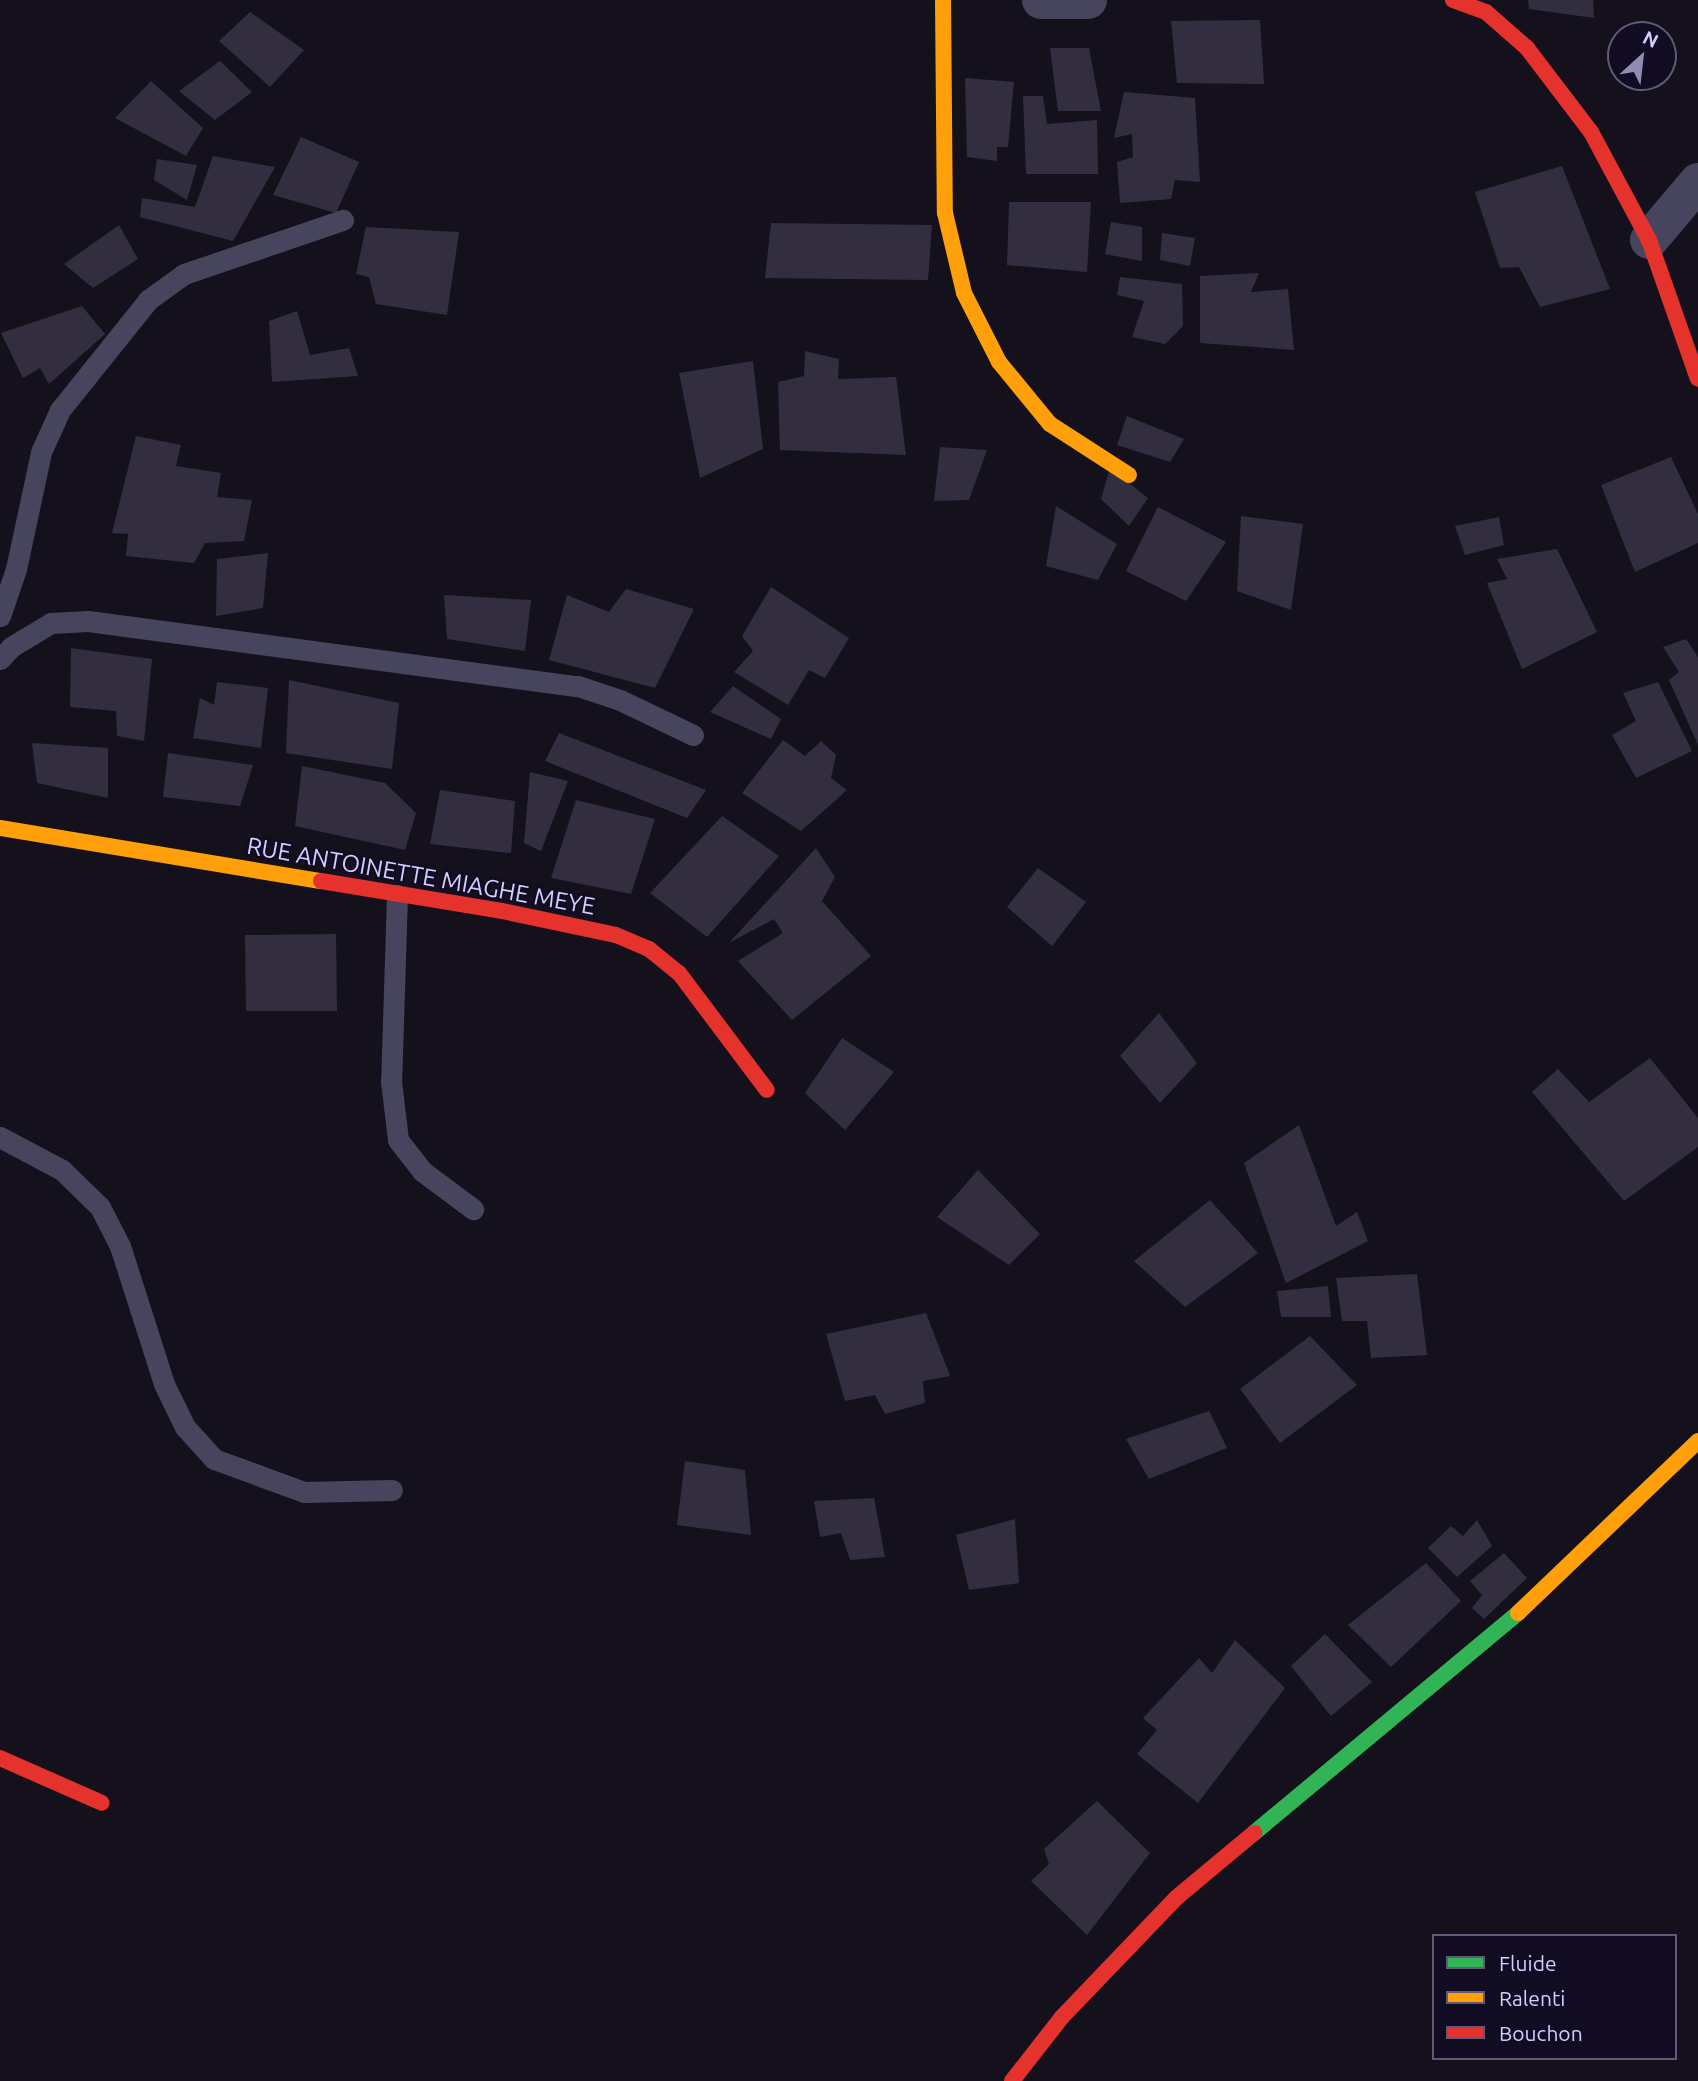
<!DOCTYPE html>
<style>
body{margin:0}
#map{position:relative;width:1698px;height:2081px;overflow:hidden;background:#14111d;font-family:Ubuntu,sans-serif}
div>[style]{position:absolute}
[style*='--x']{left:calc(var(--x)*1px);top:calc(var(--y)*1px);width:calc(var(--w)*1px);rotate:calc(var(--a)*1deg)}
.building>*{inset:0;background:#322e40}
.lane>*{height:21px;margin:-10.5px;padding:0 10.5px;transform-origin:10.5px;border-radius:10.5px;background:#47455e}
.street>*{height:38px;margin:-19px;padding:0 19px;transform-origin:19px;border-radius:19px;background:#47455e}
.fast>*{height:16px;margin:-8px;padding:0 8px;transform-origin:8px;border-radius:8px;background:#30b455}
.slow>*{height:16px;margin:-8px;padding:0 8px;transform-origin:8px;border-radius:8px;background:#ff9f0a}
.jam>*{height:16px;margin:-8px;padding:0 8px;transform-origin:8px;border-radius:8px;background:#e5322d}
span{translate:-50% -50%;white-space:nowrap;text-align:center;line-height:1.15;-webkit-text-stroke:5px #110c22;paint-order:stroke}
.street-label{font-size:24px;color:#d6cdff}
.legend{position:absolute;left:1432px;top:1934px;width:245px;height:126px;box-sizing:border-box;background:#110c22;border:2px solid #60597a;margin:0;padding:9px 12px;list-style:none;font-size:21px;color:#d6cdff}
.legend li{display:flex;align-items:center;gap:14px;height:35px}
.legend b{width:35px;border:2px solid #60597a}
.north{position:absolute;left:1607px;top:21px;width:70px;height:70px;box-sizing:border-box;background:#110c22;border:2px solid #60597a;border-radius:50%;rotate:27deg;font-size:19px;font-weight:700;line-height:28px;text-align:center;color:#d6cdff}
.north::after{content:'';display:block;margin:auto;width:24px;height:32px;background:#928bb0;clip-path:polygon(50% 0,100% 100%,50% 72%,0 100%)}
</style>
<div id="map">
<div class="building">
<i style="clip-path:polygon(1528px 0,1593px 0,1594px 18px,1529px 9px)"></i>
<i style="clip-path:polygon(250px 12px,304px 50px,270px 87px,219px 41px)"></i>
<i style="clip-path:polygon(1260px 20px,1264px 84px,1177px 83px,1171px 21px)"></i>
<i style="clip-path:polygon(1050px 48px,1089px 48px,1101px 111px,1058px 111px)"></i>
<i style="clip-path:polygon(220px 61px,252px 92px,215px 120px,179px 91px)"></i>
<i style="clip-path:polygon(965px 78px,1014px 82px,1008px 147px,997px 147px,997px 161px,967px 157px)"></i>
<i style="clip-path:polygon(151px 81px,203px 128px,186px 156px,115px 118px)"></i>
<i style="clip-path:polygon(1124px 92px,1195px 98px,1200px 182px,1175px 180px,1171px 199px,1120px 203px,1117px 162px,1133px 157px,1132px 134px,1114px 138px)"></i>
<i style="clip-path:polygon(1023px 96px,1043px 96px,1047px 124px,1097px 120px,1098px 174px,1026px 174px)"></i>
<i style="clip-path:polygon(301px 137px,359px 162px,336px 213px,273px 195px)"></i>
<i style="clip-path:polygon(213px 156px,275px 167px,233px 241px,140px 217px,142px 198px,195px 207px)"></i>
<i style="clip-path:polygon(157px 159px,197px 165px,187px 200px,154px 180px)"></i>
<i style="clip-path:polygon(1562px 166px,1610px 289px,1540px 307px,1519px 267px,1500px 268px,1475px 192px)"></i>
<i style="clip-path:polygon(1009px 202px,1091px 202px,1087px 272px,1007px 265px)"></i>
<i style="clip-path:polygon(1111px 222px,1142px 227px,1142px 261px,1105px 254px)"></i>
<i style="clip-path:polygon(771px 223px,932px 225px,928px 280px,765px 278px)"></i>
<i style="clip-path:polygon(119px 225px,138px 259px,93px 288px,64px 264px)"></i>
<i style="clip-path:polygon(366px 227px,459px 232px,447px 315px,376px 304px,369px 277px,356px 274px)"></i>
<i style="clip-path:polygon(1162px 233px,1195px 238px,1190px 266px,1160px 260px)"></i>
<i style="clip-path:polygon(1259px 273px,1251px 292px,1288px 289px,1294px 350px,1200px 343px,1200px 276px)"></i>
<i style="clip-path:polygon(1120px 277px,1182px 284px,1183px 326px,1165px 344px,1132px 337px,1144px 301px,1117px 295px)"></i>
<i style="clip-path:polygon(82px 306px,105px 334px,49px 384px,40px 368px,23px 378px,1px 333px)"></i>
<i style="clip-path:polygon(297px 311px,310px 355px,349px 348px,358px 376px,272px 382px,269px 321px)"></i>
<i style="clip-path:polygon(805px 351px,839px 359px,838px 379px,896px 377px,906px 455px,780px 450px,778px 382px,804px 376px)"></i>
<i style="clip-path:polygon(753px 361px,763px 449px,700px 478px,679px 373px)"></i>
<i style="clip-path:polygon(1127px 416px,1184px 439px,1170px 462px,1117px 445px)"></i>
<i style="clip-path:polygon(136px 436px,181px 445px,176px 466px,221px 473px,217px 497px,252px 500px,244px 541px,205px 543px,194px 563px,126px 556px,128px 534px,112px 533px)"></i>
<i style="clip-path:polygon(940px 447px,987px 450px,969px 500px,934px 501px)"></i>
<i style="clip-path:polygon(1671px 457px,1698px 514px,1698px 543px,1635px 572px,1601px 485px)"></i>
<i style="clip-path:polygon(1110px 468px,1148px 498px,1129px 526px,1101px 499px)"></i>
<i style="clip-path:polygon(1056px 506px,1117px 544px,1098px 580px,1046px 566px)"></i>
<i style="clip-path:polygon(1158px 507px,1226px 542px,1186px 601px,1126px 571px)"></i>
<i style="clip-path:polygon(1241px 516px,1303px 524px,1291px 610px,1237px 591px)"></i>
<i style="clip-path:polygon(1499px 517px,1504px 545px,1465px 555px,1455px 526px)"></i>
<i style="clip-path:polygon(1557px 549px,1597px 632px,1522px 669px,1487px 583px,1507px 579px,1497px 559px)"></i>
<i style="clip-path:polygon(268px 553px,263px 608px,216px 616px,217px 559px)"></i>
<i style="clip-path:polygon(771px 587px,849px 638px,825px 678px,809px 670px,788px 705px,734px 672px,753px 651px,742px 636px)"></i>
<i style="clip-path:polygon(626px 589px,694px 609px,655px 688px,549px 660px,567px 595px,609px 612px)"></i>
<i style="clip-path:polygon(444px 595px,531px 600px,525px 651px,447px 639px)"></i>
<i style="clip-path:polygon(1686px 639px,1698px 657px,1698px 745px,1669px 680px,1679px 672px,1663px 647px)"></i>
<i style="clip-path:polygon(71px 648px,152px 659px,144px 741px,117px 736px,116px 711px,70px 707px)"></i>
<i style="clip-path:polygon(289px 680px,399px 703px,392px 769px,286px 753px)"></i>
<i style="clip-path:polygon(217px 682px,268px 688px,261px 748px,193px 738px,200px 698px,214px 705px)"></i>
<i style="clip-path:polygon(1658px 682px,1692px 751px,1636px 778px,1612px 735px,1636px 721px,1623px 693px)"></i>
<i style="clip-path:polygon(733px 686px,781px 719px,771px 739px,710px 712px)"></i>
<i style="clip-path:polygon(559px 733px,706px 790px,687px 818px,545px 761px)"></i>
<i style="clip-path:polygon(783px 740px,805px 756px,821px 741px,836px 755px,831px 778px,847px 790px,801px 831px,742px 793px)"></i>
<i style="clip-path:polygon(32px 743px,108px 748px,108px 798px,37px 783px)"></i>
<i style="clip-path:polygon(168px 753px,253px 765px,240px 806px,163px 797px)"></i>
<i style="clip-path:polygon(302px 766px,385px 783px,416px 813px,405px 850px,295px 826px)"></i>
<i style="clip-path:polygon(530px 772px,568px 781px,541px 851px,524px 843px)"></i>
<i style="clip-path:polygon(440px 790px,515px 801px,511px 853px,430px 844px)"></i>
<i style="clip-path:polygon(576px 800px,655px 819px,631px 894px,551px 878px)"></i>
<i style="clip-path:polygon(722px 816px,779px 856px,707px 937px,650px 893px)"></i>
<i style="clip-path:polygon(816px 848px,835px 877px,822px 901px,871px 956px,792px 1020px,738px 961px,783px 933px,774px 919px,729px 943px)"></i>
<i style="clip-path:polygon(1038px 868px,1086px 902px,1052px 946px,1007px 907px)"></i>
<i style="clip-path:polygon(336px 934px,337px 1011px,246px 1011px,245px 935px)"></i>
<i style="clip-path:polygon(1159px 1013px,1197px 1063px,1160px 1103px,1120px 1056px)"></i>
<i style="clip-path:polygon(842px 1038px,894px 1072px,845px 1130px,805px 1093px)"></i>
<i style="clip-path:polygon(1650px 1058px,1698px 1118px,1698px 1147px,1624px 1201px,1532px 1092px,1558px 1069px,1589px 1102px)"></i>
<i style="clip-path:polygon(1299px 1125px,1336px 1226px,1357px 1212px,1368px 1241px,1286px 1283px,1244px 1163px)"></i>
<i style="clip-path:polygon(978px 1170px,1040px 1234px,1009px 1265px,937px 1217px)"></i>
<i style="clip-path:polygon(1210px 1200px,1258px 1253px,1185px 1307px,1134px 1261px)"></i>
<i style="clip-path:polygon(1417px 1274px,1427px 1355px,1371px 1358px,1367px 1321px,1342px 1321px,1336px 1278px)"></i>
<i style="clip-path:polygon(1328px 1286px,1331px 1317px,1281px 1317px,1277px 1291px)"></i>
<i style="clip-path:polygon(926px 1313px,950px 1376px,923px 1381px,925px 1403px,885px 1414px,875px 1395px,845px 1401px,826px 1334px)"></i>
<i style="clip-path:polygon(1310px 1336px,1357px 1385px,1280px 1443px,1240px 1389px)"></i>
<i style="clip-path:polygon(1209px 1411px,1227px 1448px,1149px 1479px,1126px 1439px)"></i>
<i style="clip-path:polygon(685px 1461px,745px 1470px,751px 1535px,677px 1525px)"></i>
<i style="clip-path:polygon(874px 1498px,885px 1557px,850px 1560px,841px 1533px,820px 1537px,814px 1501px)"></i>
<i style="clip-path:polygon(1015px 1519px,1019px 1583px,969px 1590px,956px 1535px)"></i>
<i style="clip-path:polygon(1477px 1520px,1492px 1546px,1457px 1577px,1428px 1548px,1451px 1526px,1463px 1536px)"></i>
<i style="clip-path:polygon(1504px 1553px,1527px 1578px,1484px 1619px,1472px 1608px,1482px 1595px,1470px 1581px)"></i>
<i style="clip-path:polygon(1426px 1563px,1461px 1601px,1391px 1667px,1348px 1625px)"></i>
<i style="clip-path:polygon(1325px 1634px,1372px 1682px,1331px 1716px,1291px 1666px)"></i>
<i style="clip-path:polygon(1235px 1640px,1285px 1688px,1198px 1803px,1137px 1754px,1157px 1730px,1143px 1718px,1199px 1658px,1212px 1673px)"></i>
<i style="clip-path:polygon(1097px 1801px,1150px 1853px,1087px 1935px,1031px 1881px,1049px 1864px,1044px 1849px)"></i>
</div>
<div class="lane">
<i style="--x:0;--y:616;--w:50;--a:-71.2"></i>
<i style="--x:16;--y:569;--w:120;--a:-77.9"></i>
<i style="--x:41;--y:452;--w:46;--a:-65.7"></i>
<i style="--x:60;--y:410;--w:141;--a:-51.3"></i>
<i style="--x:148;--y:300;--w:44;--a:-35.8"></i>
<i style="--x:184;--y:274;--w:168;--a:-18.8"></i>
<i style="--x:0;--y:659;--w:16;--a:-47"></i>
<i style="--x:11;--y:647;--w:47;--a:-31"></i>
<i style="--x:51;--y:623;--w:37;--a:-3"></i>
<i style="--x:88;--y:621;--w:494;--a:7.6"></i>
<i style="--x:578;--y:686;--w:44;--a:18.4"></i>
<i style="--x:620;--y:700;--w:81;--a:25.6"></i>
<i style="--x:397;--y:895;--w:186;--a:91.8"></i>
<i style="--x:391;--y:1081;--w:59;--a:83.2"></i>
<i style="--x:398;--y:1140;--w:39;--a:52"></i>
<i style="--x:422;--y:1171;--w:64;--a:36.7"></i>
<i style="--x:0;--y:1137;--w:70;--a:28"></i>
<i style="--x:62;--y:1170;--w:53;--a:44.2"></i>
<i style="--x:100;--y:1207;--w:44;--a:62.9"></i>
<i style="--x:120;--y:1246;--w:145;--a:72.3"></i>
<i style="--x:164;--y:1384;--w:48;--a:64"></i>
<i style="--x:185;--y:1427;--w:43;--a:47.8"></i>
<i style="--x:214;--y:1459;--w:96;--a:20.1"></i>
<i style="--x:304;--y:1492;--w:88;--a:-1.3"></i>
</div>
<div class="street">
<i style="--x:1041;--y:0;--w:47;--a:0"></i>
<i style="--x:1649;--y:240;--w:76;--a:-49.8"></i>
</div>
<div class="fast">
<i style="--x:1254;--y:1833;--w:344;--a:-39.8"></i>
</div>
<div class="slow">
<i style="--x:943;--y:0;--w:213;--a:89.5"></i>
<i style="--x:945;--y:213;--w:82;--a:76.6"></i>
<i style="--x:964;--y:293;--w:77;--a:63.1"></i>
<i style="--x:999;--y:362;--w:80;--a:50.6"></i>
<i style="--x:1050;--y:424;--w:94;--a:32.8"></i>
<i style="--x:0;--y:828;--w:325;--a:9.4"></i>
<i style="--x:1518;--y:1613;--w:249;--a:-43.7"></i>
</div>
<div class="jam">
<i style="--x:1453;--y:0;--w:35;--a:20"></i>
<i style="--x:1486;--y:12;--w:55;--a:41.3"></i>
<i style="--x:1527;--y:48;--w:106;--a:52.7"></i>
<i style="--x:1591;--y:132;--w:123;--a:61.8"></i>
<i style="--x:1649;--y:240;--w:147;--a:70.6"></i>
<i style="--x:321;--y:881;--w:183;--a:9.4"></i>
<i style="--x:502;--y:911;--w:116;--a:11.9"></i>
<i style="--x:616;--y:935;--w:36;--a:23"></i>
<i style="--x:649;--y:949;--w:38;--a:39"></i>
<i style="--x:679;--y:973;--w:146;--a:53.1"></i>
<i style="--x:0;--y:1758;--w:111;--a:23.8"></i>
<i style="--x:1012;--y:2081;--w:81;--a:-52"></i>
<i style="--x:1062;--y:2017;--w:165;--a:-46.2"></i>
<i style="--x:1176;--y:1898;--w:102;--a:-39.8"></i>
</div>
<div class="street-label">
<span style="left:421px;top:876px;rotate:10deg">RUE ANTOINETTE MIAGHE MEYE</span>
</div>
<ul class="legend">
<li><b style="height:9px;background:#30b455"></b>Fluide</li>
<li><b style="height:9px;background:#ff9f0a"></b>Ralenti</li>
<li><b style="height:9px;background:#e5322d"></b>Bouchon</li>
</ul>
<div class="north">N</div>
</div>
